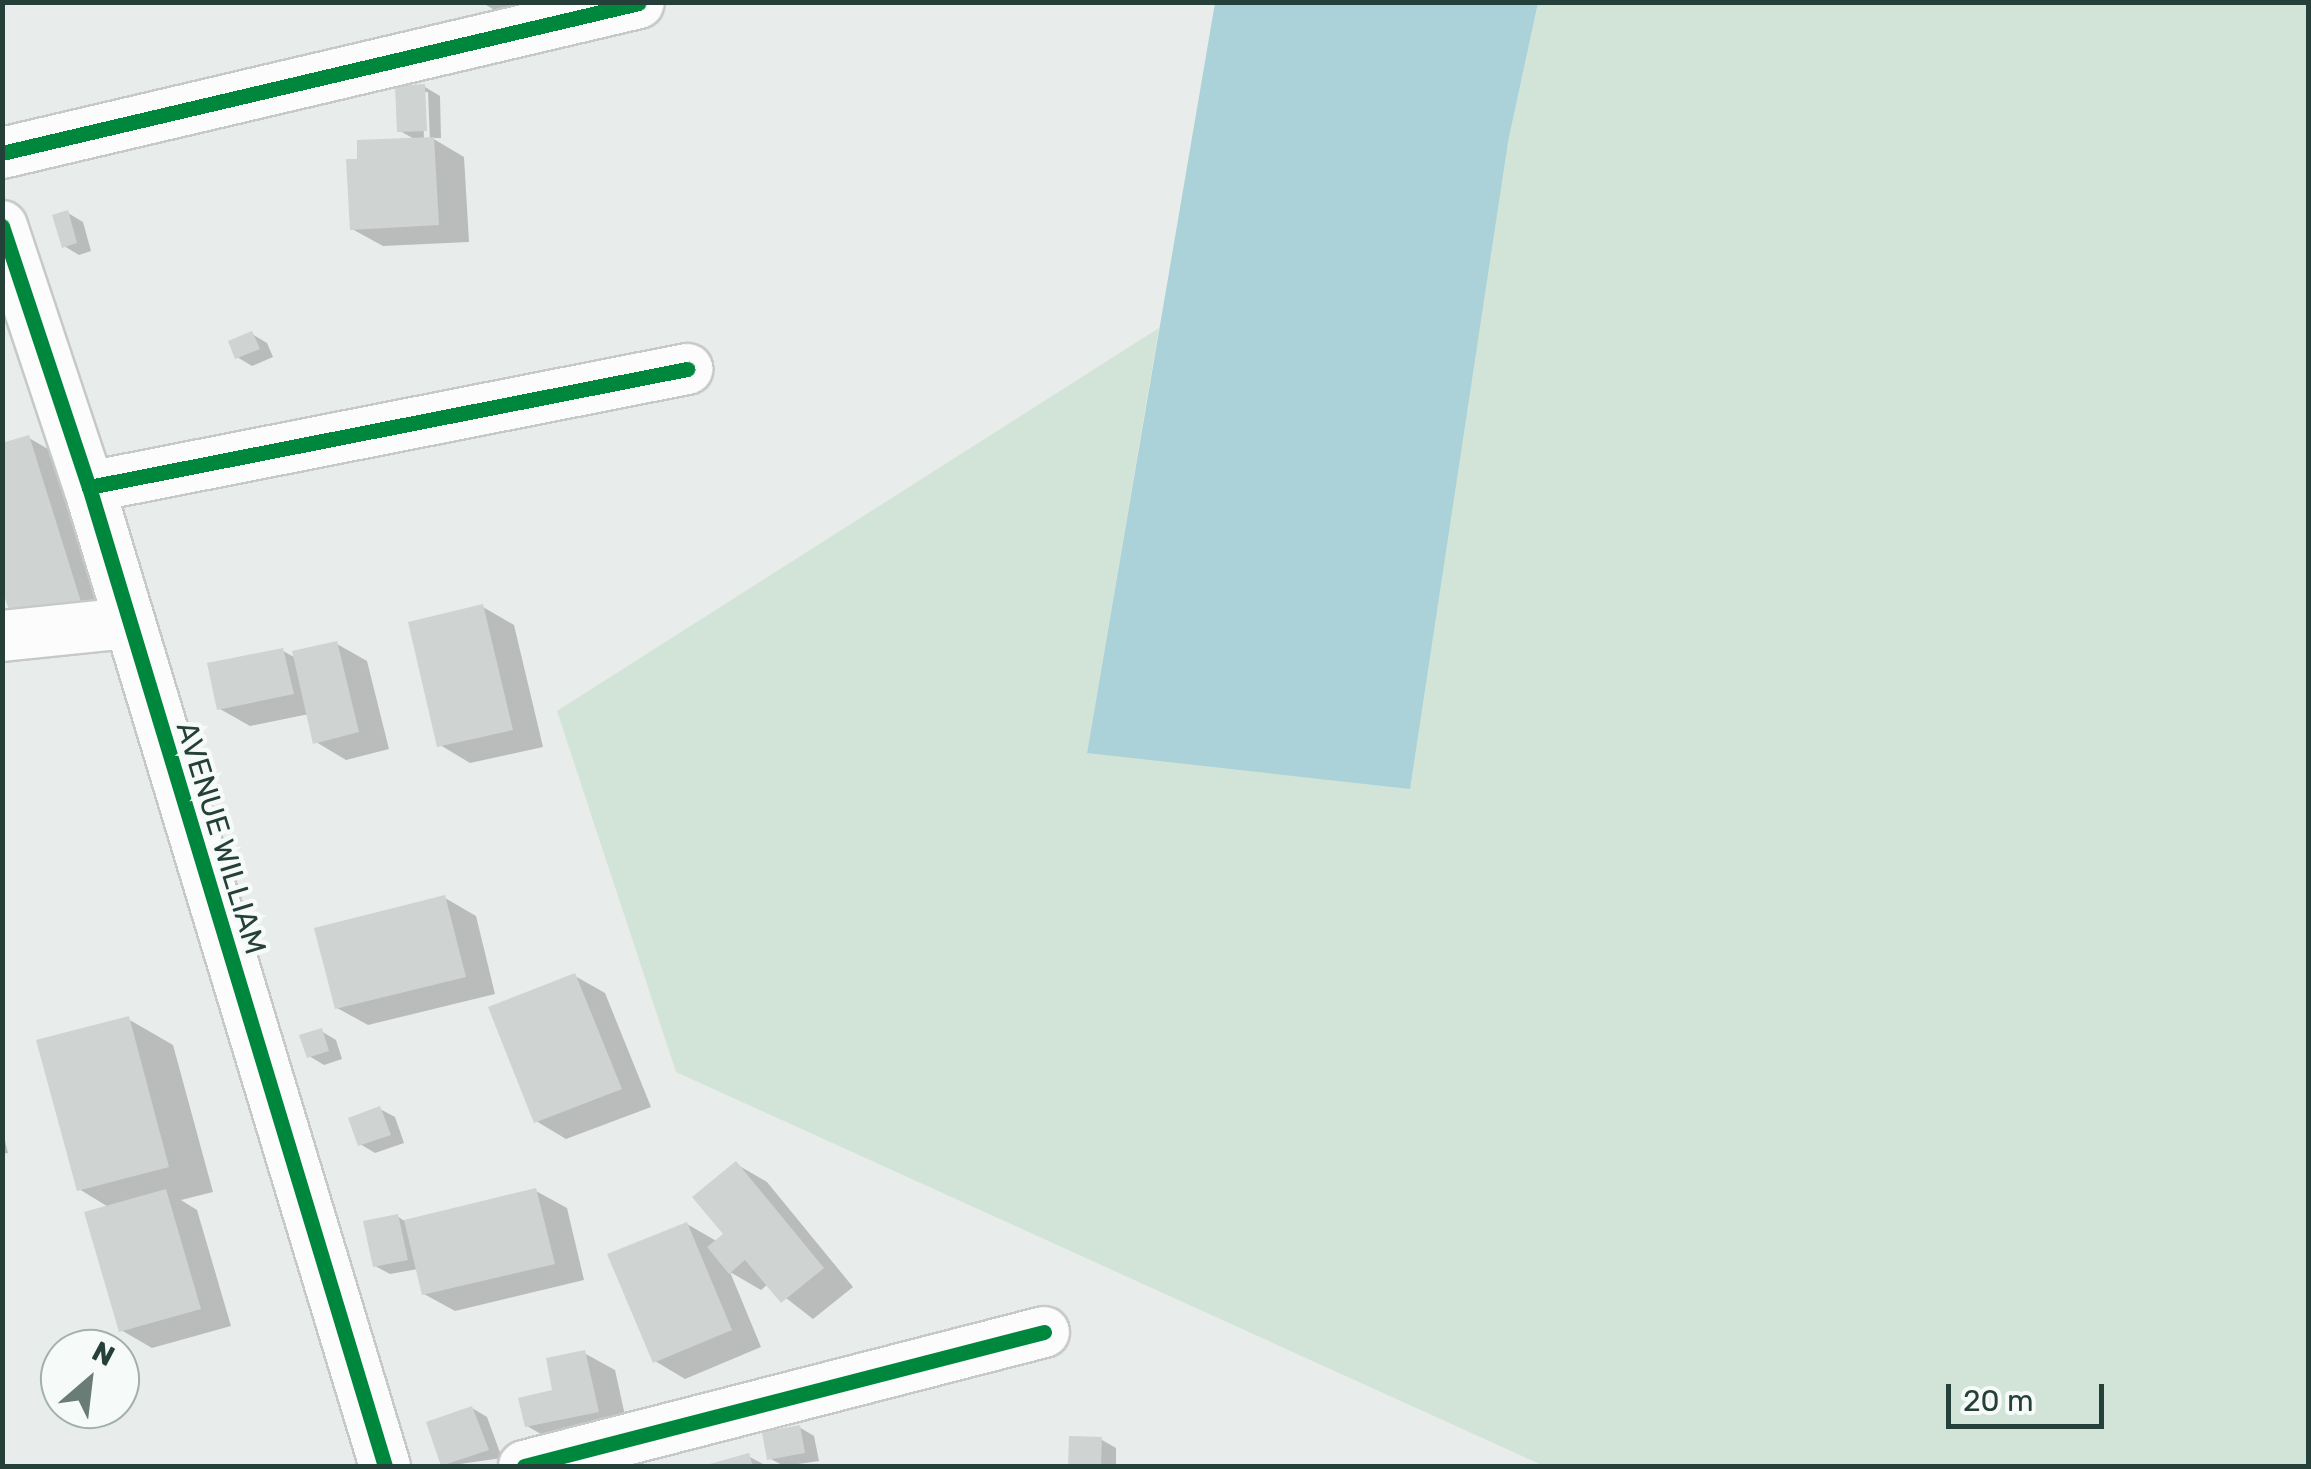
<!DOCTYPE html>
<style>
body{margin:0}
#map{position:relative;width:2311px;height:1469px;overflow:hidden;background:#e8ecea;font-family:Rubik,sans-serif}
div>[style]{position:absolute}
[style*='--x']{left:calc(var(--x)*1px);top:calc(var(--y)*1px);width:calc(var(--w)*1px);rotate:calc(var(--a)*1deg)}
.green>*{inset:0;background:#d2e4d7}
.water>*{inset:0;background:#abd2d8}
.shadow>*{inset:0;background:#0003}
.building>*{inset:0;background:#cfd3d1}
.roads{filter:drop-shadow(2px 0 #c5c9c7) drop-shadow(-2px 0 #c5c9c7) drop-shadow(0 2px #c5c9c7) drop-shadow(0 -2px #c5c9c7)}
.street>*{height:50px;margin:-25px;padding:0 25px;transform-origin:25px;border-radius:25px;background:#fcfcfc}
.cycleway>*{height:15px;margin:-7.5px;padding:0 7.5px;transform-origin:7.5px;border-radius:7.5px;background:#00873e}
span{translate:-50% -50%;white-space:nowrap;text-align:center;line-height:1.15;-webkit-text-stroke:9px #f6faf8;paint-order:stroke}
.street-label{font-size:30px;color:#254038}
.frame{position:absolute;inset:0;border:5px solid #254038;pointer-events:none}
.north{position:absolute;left:40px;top:1329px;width:100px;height:100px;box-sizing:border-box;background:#f6faf8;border:2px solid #a2b0ab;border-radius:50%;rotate:28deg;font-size:28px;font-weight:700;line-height:40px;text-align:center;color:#254038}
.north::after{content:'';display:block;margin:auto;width:35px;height:45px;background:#697c76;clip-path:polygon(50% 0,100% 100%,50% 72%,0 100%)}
.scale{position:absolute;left:1946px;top:1384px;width:158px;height:45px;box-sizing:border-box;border:5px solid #254038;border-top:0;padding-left:12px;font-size:30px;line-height:35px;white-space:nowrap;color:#254038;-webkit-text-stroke:8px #f6faf8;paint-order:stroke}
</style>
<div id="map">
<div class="green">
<i style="clip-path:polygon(1538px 3px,2308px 3px,2308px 1466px,1544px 1466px,676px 1072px,557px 711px,1159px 328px,1087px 753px,1508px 142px)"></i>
</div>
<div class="water">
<i style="clip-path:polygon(1215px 3px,1538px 3px,1508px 142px,1410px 789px,1087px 753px)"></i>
</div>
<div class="shadow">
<i style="clip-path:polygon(481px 2px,559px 2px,513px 21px)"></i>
<i style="clip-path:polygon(evenodd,425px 87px,440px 96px,441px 138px,432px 138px,464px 157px,469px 242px,383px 246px,352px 229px,359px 162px,416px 140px,400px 131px,425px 87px,423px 92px,428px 92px,430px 143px,424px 143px,423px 92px)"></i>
<i style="clip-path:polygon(68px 213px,83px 222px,91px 251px,79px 255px,64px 246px)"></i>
<i style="clip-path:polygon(252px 334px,267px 343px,273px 357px,252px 366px,237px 357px)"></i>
<i style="clip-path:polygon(29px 438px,60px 456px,111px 622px,43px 629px)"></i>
<i style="clip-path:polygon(483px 607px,514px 625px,543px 747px,470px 763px,440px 745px)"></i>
<i style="clip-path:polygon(337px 644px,367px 661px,389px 749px,346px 760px,316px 742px,309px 714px,250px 726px,220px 709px,283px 651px,296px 658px)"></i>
<i style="clip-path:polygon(445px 898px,476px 916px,495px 994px,368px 1025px,337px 1008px)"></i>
<i style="clip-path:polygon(575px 976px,605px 993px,651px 1107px,566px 1139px,536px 1121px)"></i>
<i style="clip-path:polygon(128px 1019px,173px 1045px,213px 1192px,181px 1200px,197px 1210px,231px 1326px,152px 1348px,121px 1330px,110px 1208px,79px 1189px)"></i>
<i style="clip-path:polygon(321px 1031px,336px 1040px,342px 1059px,324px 1065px,309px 1056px)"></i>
<i style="clip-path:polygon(380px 1109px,395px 1117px,404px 1143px,375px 1153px,360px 1144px)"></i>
<i style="clip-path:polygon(2px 1128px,8px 1153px,2px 1154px)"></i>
<i style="clip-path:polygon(736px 1164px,767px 1182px,853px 1287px,813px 1319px,768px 1284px,761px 1290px,730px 1272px,761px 1347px,685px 1379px,655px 1361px,687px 1224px,718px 1242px,727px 1234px)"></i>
<i style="clip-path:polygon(536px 1191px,567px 1208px,584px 1280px,455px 1311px,424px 1294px,418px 1269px,390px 1274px,375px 1266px,397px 1216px,406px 1222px)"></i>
<i style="clip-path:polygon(584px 1353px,615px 1370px,628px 1429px,558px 1444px,527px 1426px)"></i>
<i style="clip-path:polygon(472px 1408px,487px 1417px,502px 1458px,446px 1466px)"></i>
<i style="clip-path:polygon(799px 1427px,814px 1436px,819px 1461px,784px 1466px,769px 1458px)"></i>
<i style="clip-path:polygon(1072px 1438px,1102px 1440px,1116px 1448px,1116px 1466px,1071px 1466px)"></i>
<i style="clip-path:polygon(748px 1456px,767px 1466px,711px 1466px)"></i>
</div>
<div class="building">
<i style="clip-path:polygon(425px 84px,427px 131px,397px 132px,395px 86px)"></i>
<i style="clip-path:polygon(434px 137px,439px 225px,350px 230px,346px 159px,357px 159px,357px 140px)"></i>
<i style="clip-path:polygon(68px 210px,77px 243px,62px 248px,52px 215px)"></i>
<i style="clip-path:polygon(252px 331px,260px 349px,235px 359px,228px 341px)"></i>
<i style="clip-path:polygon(29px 435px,82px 605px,10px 613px,2px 589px,2px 443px)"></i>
<i style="clip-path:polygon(483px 604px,513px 730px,437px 747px,408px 622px)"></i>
<i style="clip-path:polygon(337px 641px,359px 732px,313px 744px,292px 651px)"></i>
<i style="clip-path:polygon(283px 648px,294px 694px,217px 710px,207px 663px)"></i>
<i style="clip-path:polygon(445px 895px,466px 977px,335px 1009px,314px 928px)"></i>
<i style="clip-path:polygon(575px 973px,622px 1089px,534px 1123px,488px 1007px)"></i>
<i style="clip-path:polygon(129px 1016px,169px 1167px,77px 1191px,36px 1040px)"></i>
<i style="clip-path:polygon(322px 1028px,329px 1051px,307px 1058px,299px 1035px)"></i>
<i style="clip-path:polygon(380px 1106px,391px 1135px,358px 1146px,348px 1118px)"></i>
<i style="clip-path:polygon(736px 1161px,824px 1268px,781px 1303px,745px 1260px,729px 1274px,707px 1247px,723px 1234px,692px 1197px)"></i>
<i style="clip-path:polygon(536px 1188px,555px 1264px,422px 1295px,404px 1220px)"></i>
<i style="clip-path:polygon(166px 1189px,201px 1309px,119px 1332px,84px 1212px)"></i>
<i style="clip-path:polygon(398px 1214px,408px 1260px,373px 1267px,363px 1221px)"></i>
<i style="clip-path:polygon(687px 1222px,732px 1330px,653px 1363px,607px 1254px)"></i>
<i style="clip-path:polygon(585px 1350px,599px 1412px,525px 1427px,518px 1398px,552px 1390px,546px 1358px)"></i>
<i style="clip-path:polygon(472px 1406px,489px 1450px,441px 1466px,426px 1422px)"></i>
<i style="clip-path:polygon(800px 1425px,805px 1453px,767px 1460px,762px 1432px)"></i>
<i style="clip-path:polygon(1069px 1436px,1102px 1437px,1101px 1466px,1068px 1466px)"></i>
<i style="clip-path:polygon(749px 1453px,753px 1466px,706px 1466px,706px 1465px)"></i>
</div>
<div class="roads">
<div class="street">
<i style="--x:2;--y:153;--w:654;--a:-13.25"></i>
<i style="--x:2;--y:226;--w:275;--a:71.6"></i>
<i style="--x:89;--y:487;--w:1023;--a:73.18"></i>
<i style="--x:89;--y:487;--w:610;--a:-11.16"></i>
<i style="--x:2;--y:636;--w:127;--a:-5.9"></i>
<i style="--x:524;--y:1466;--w:537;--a:-14.45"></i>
</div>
</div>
<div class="cycleway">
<i style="--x:2;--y:153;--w:654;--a:-13.25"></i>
<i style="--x:2;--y:226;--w:275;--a:71.6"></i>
<i style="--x:89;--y:487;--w:1023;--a:73.18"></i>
<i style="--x:89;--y:487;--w:610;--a:-11.16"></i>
<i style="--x:524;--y:1466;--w:537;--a:-14.45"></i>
</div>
<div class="street-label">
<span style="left:221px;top:838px;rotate:73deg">AVENUE WILLIAM</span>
</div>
<div class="frame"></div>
<div class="north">N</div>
<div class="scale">20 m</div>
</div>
